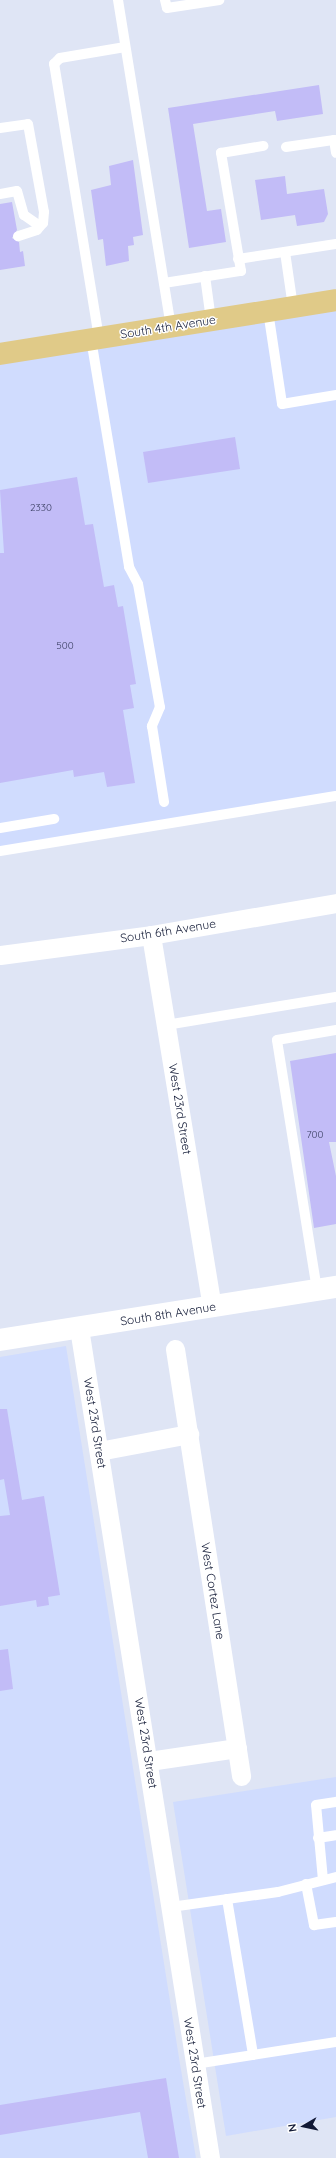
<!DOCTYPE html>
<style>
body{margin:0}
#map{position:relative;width:336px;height:2158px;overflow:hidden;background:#dfe5f5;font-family:Quicksand,sans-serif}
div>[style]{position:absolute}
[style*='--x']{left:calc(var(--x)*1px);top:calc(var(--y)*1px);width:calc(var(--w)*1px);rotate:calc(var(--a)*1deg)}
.built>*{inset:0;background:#d0dcfe}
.building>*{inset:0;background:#c2bcf7}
.service>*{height:10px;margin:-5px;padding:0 5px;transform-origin:5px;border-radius:5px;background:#fff}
.minor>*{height:19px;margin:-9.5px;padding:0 9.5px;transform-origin:9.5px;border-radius:9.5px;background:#fff}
.tertiary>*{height:22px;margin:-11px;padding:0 11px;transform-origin:11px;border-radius:11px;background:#fff}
.primary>*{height:22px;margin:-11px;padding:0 11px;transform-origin:11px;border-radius:11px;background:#e0ca88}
span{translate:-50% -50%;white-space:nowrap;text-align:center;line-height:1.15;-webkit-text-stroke:3px #fff;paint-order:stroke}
.number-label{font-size:10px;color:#3d4266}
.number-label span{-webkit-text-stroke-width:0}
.street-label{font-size:12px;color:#111935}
.north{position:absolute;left:284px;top:2106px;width:40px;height:40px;-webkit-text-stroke:3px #fff;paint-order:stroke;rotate:261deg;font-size:11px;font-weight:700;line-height:16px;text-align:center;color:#111935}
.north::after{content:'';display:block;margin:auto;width:14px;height:18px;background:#111935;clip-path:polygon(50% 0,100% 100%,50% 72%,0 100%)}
</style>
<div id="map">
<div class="built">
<i style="clip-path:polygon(336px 300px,336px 796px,0 851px,0 354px)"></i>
<i style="clip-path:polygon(66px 1346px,180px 2064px,196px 2158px,0 2158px,0 1357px)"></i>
<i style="clip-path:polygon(336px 1777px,336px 2117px,226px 2136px,173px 1802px)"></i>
</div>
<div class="building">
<i style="clip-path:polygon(319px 85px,323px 114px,277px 121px,275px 111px,193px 124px,207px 211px,221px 209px,226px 242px,189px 248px,168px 108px)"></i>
<i style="clip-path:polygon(133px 160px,143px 235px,133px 237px,134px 245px,128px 246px,129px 261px,106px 266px,103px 239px,98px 240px,91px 190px,111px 185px,109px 166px)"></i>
<i style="clip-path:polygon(285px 176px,287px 194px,324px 189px,328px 214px,324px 222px,297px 226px,295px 215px,261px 220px,255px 180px)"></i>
<i style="clip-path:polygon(12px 202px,17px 230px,12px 238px,19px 242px,20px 252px,23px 251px,25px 266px,0 270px,0 204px)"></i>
<i style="clip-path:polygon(235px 437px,240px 469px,148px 483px,143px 452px)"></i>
<i style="clip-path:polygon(77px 477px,85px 525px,93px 524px,104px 587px,114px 585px,118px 607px,123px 606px,136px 684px,130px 685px,134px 708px,123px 710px,135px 783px,107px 787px,104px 772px,74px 777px,73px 770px,0 783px,0 553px,4px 553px,0 490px)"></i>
<i style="clip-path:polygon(336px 1053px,336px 1142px,329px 1142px,336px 1176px,336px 1224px,314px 1228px,290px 1061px)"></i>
<i style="clip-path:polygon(0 1409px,7px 1409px,22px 1500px,44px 1496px,60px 1595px,48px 1597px,49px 1605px,37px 1607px,36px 1600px,0 1606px,0 1516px,10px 1515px,4px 1479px,0 1480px)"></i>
<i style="clip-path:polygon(8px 1649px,13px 1689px,0 1691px,0 1650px)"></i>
<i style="clip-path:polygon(166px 2078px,179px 2158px,148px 2158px,140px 2112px,0 2135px,0 2105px)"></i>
</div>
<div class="service">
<i style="--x:118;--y:0;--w:330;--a:80.8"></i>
<i style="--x:165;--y:0;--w:8;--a:76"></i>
<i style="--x:167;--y:8;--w:53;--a:-8.7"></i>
<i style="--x:0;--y:128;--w:28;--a:-8"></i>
<i style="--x:28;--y:124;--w:89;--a:79.7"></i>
<i style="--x:44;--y:212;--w:11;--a:95"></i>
<i style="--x:43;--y:223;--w:9;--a:131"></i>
<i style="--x:37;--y:230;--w:20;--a:162"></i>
<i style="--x:286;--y:147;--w:49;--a:-8.3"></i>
<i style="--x:334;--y:140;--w:13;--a:81"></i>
<i style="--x:0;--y:194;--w:17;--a:-10"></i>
<i style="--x:17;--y:191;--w:25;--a:74"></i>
<i style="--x:24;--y:215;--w:19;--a:35"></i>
<i style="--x:285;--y:252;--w:56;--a:81.7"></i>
<i style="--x:238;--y:259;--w:99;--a:-8.7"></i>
<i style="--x:205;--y:276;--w:44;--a:82.2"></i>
<i style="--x:164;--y:283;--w:78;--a:-8.9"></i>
<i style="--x:241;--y:271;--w:120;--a:-99.6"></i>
<i style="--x:221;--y:153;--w:43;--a:-9.5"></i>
<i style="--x:268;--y:311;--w:94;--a:81.4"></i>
<i style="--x:282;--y:404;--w:55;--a:-9.5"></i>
<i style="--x:99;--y:338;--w:278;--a:-99.3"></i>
<i style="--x:54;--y:64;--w:8;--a:-45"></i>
<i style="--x:60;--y:58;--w:66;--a:-9.6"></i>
<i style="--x:91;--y:339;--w:231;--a:80.5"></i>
<i style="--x:129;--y:567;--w:19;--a:62"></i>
<i style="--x:138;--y:584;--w:125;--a:79.9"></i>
<i style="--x:160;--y:707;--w:21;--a:113"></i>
<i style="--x:152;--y:726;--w:77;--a:81"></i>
<i style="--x:0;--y:828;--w:55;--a:-9.5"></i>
<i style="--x:0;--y:851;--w:340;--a:-9.3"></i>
<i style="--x:166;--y:1025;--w:172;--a:-9.4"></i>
<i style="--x:317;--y:1290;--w:253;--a:-99.1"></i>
<i style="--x:277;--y:1040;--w:60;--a:-9.6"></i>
<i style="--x:318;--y:1838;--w:18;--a:-9"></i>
<i style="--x:323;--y:1880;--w:75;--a:-95.3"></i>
<i style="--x:316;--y:1805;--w:20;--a:-9"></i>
<i style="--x:306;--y:1884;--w:42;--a:79"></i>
<i style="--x:314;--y:1925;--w:22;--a:-8"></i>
<i style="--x:227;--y:1899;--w:158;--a:80.5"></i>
<i style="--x:171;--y:1907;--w:108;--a:-8"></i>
<i style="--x:278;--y:1892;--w:60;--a:-14.5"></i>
<i style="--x:195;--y:2064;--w:143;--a:-8.9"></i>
</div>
<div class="minor">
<i style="--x:151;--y:935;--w:377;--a:80.7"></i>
<i style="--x:0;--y:955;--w:152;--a:-7.5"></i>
<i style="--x:151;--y:935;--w:188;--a:-9.8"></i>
<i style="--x:79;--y:1328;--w:840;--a:81.03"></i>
<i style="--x:175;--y:1349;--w:432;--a:81.2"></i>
<i style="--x:99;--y:1451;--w:92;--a:-10.7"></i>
<i style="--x:149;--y:1761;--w:89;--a:-8.4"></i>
</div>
<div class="tertiary">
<i style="--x:0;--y:1340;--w:340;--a:-9"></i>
</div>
<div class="primary">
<i style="--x:0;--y:354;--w:340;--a:-9.1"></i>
</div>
<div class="number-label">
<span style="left:41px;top:508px">2330</span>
<span style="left:65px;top:646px">500</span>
<span style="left:315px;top:1135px">700</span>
</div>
<div class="street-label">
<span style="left:168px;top:327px;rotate:-9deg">South 4th Avenue</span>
<span style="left:168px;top:931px;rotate:-9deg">South 6th Avenue</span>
<span style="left:180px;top:1109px;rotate:81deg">West 23rd Street</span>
<span style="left:168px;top:1314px;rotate:-9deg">South 8th Avenue</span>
<span style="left:95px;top:1423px;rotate:81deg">West 23rd Street</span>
<span style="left:213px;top:1591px;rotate:81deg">West Cortez Lane</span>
<span style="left:146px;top:1743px;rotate:81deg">West 23rd Street</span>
<span style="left:195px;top:2063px;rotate:81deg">West 23rd Street</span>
</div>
<div class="north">N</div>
</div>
